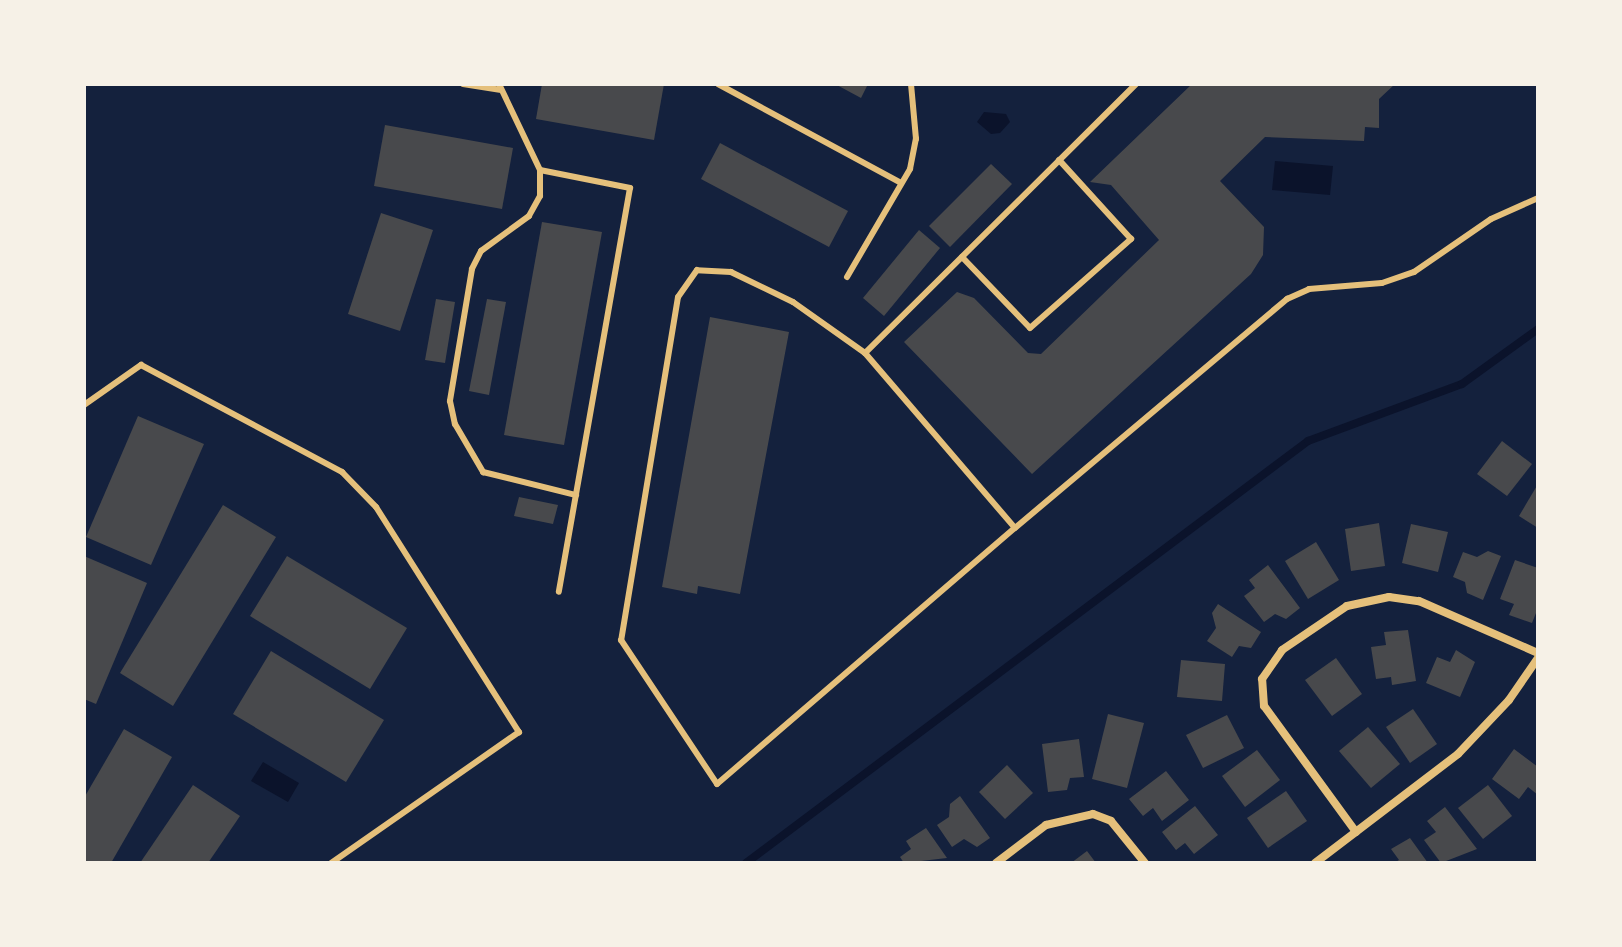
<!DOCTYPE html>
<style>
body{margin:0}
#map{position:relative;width:1622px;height:947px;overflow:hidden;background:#14213d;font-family:Arial,sans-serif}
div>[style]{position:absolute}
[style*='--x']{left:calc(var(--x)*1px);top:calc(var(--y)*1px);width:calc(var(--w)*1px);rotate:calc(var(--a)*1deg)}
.water>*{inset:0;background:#0b132b}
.stream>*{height:8px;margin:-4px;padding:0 4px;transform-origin:4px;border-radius:4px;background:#0b132b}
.building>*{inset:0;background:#48494c}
.service>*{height:6px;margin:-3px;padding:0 3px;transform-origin:3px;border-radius:3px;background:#e5c07b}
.minor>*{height:8px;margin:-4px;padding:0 4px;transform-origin:4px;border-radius:4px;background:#e5c07b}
span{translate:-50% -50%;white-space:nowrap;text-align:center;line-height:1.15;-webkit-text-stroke:6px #f6f1e7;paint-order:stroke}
.frame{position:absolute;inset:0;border:86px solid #f6f1e7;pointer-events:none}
</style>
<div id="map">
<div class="water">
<i style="clip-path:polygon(984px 112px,1006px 114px,1010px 122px,1000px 133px,991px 134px,977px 122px)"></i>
<i style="clip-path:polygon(1275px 161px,1333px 166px,1330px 195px,1272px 190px)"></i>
<i style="clip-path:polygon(263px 762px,299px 783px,288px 802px,251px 781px)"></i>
</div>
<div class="stream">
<i style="--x:746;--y:863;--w:703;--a:-36.9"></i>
<i style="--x:1308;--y:441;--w:164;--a:-20.3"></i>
<i style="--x:1462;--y:384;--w:94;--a:-35.9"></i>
</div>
<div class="building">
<i style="clip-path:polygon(542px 84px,664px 84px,654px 140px,536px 119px)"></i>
<i style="clip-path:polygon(835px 84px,868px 84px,861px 98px)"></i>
<i style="clip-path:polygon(1192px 84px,1395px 84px,1379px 99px,1379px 128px,1365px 127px,1364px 141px,1265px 137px,1220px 181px,1264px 227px,1263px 255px,1251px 274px,1032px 474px,904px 342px,957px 292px,974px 298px,1028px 353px,1041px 354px,1159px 240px,1111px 185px,1090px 182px)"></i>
<i style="clip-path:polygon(385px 125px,513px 148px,502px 209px,374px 186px)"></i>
<i style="clip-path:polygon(720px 143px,848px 211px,829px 247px,701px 179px)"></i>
<i style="clip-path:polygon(991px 164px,1012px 184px,950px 247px,929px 226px)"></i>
<i style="clip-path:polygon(381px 213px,433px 230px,400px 331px,348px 314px)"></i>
<i style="clip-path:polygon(542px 222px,602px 232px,564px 445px,504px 435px)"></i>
<i style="clip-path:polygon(919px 230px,940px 248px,884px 316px,863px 298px)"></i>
<i style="clip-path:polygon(436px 299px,455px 302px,445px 363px,425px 360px)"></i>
<i style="clip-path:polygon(487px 299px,506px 302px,489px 395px,469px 391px)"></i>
<i style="clip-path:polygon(710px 317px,789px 332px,740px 594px,698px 586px,697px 594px,662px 587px)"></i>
<i style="clip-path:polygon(138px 416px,204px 444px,151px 565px,86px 537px)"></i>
<i style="clip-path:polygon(1502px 441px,1532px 464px,1507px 496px,1477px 474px)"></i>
<i style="clip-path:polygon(1538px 484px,1538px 528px,1519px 516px)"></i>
<i style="clip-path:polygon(519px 497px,558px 505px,553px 524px,514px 516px)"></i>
<i style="clip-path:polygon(223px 505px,276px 537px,173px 706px,120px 673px)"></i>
<i style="clip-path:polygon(1379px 523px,1385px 566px,1351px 571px,1345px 529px)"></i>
<i style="clip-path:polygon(1411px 524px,1448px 532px,1438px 572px,1402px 563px)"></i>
<i style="clip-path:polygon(1316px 542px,1339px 580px,1308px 599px,1285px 561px)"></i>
<i style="clip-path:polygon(1488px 551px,1501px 556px,1483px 600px,1467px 593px,1465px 582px,1453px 577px,1463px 552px,1477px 557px)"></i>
<i style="clip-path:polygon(84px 556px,147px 583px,96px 704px,84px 699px)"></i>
<i style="clip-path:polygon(287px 556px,407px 628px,370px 689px,250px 616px)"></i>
<i style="clip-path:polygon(1515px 560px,1538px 568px,1538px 608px,1532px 623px,1509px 615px,1514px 604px,1500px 599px)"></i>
<i style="clip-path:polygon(1268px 565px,1300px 608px,1286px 619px,1275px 614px,1264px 622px,1244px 596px,1255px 588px,1249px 580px)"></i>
<i style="clip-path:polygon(1218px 604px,1261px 632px,1251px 648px,1239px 646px,1232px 657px,1207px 641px,1216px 628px,1212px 613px)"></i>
<i style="clip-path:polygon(1408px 630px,1416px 681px,1392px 685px,1391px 677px,1376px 679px,1371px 647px,1386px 645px,1384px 632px)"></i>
<i style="clip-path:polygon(1456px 650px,1475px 662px,1460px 697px,1426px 683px,1437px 657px,1450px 662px)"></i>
<i style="clip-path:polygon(271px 651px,384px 720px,346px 782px,233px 714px)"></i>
<i style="clip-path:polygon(1336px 658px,1362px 694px,1332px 716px,1305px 680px)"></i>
<i style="clip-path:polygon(1181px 660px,1225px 664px,1222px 701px,1177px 697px)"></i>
<i style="clip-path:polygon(1413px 709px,1437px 744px,1410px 763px,1386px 727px)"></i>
<i style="clip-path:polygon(1108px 714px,1144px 723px,1127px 788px,1092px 779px)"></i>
<i style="clip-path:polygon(1227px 715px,1244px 748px,1203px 768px,1186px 735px)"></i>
<i style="clip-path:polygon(1368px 727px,1400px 764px,1371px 788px,1339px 751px)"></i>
<i style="clip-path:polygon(124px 729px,172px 757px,111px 863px,84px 863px,84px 798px)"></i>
<i style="clip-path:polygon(1079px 739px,1084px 777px,1070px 778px,1067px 790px,1048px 792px,1042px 744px)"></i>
<i style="clip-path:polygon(1514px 749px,1538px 767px,1538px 795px,1528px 787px,1519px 799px,1492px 779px)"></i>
<i style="clip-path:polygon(1257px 750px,1280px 780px,1245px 807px,1222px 776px)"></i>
<i style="clip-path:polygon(1007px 765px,1033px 793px,1005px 819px,979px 792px)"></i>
<i style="clip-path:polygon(1166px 771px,1189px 800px,1162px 821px,1153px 808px,1143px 816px,1129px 799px)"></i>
<i style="clip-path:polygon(193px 785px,240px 816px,208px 863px,140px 863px)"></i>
<i style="clip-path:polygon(1488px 785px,1512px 816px,1483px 839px,1458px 808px)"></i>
<i style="clip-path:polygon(1286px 791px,1307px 821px,1268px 848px,1247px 818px)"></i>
<i style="clip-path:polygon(960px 796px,990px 838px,977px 847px,964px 839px,952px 847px,937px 825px,949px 817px,950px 804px)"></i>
<i style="clip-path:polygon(1195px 806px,1218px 835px,1194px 854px,1185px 843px,1176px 850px,1162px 832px)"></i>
<i style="clip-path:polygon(1445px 807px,1477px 849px,1441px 863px,1424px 840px,1436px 832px,1427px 821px)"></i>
<i style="clip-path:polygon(926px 828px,947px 858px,904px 863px,900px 857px,911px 849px,906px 841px)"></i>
<i style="clip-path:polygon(1410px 838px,1428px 863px,1394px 863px,1399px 860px,1391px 849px)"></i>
<i style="clip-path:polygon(1087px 851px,1096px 863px,1071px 863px)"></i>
</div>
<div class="service">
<i style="--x:463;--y:84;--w:37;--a:9"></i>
<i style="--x:499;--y:84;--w:95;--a:64.5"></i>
<i style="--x:540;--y:170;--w:26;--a:90"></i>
<i style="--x:540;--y:196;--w:23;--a:119"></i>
<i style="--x:529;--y:216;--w:59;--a:143.9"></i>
<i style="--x:481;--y:251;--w:20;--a:117"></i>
<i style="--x:472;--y:269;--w:134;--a:99.5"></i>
<i style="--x:450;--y:401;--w:24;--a:78"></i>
<i style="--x:455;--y:424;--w:56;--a:59.7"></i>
<i style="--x:483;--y:472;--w:96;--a:13.9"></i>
<i style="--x:718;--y:84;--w:208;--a:28.4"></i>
<i style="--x:1136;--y:84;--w:382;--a:135.2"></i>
<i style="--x:865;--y:353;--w:230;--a:49.4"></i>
<i style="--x:1015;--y:528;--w:356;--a:-40.1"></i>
<i style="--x:1287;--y:299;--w:24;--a:-24"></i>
<i style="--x:1309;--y:289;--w:73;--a:-4.7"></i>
<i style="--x:1382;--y:283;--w:34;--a:-19"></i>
<i style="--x:1414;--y:272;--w:93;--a:-34.5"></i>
<i style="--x:1491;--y:219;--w:51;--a:-24.1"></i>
<i style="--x:540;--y:170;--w:92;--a:11.3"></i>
<i style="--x:630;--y:188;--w:410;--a:100"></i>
<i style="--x:962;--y:257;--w:98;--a:46.2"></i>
<i style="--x:1030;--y:328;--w:135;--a:-41.4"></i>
<i style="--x:1131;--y:239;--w:107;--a:-132.3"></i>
<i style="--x:847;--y:277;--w:125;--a:-59.7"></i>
<i style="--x:910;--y:169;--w:31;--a:-79"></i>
<i style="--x:916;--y:139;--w:55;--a:-95.2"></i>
<i style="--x:865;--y:353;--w:88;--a:-144.7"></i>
<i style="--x:793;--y:302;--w:69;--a:-154.2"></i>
<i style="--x:731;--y:272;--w:34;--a:-177"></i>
<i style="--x:697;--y:270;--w:33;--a:125"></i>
<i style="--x:678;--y:297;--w:348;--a:99.4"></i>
<i style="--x:621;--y:640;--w:173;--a:56.3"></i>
<i style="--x:717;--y:784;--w:393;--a:-40.7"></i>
<i style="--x:84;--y:405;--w:70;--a:-35.1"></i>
<i style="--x:141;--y:365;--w:228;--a:28"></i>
<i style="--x:342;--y:472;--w:49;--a:45.8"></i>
<i style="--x:376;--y:507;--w:267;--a:57.6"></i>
<i style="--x:519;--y:732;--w:229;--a:145.1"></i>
</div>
<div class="minor">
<i style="--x:1356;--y:832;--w:156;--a:-126.1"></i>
<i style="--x:1264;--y:706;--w:27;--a:-94"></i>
<i style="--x:1262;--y:679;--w:35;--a:-55"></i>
<i style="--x:1282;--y:650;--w:78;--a:-34.1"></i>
<i style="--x:1347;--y:606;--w:43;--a:-12.1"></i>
<i style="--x:1389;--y:597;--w:30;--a:8"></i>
<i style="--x:1419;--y:601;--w:130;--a:23.6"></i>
<i style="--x:996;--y:863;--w:63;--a:-37.2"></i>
<i style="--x:1046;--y:825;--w:48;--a:-13.2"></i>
<i style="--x:1093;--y:814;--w:19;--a:21"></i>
<i style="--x:1111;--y:821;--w:54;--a:51"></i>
<i style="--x:1315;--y:863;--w:180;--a:-37.3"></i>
<i style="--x:1458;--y:754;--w:74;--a:-46.6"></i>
<i style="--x:1509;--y:700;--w:51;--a:-55.4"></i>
</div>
<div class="frame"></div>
</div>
